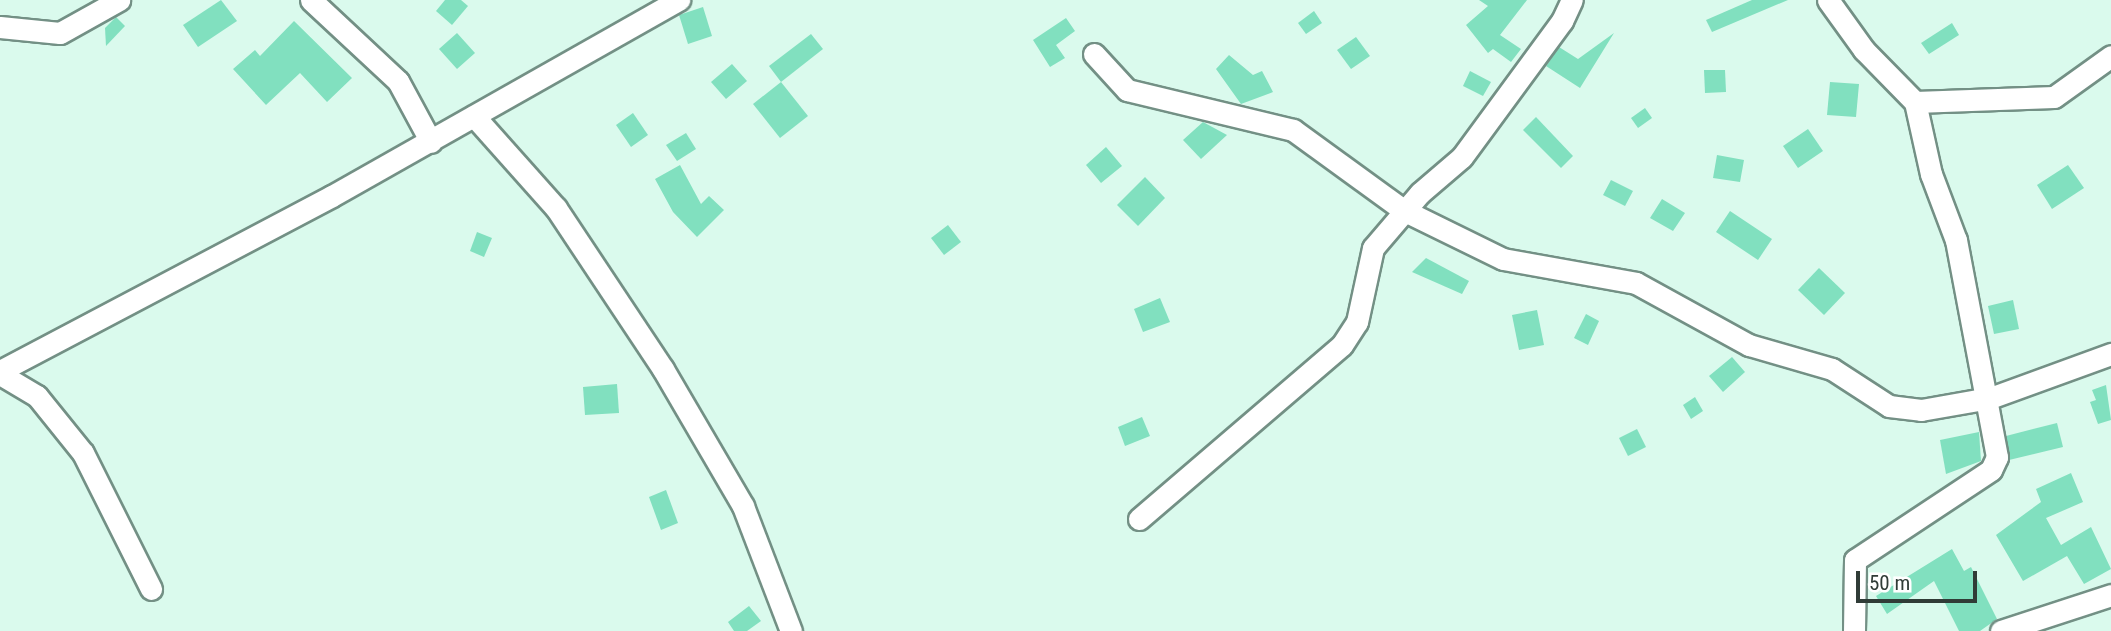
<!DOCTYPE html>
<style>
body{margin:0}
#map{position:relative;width:2111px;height:631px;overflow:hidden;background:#dafaed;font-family:"Roboto Condensed",sans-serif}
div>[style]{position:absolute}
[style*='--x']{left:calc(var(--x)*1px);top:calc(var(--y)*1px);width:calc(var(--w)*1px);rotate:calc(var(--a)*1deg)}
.building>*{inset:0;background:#81e0bf}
.roads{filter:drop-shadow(2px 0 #739085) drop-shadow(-2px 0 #739085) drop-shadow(0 2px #739085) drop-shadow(0 -2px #739085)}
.minor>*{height:21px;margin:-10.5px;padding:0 10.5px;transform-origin:10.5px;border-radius:10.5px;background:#fff}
span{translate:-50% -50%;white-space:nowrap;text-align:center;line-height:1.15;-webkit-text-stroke:5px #fff;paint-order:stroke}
.scale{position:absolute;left:1856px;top:571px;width:121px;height:32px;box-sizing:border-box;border:4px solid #303c37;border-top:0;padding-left:9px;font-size:21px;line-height:24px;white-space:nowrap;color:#303c37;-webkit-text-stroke:5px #fff;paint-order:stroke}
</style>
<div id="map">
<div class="building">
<i style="clip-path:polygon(221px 0,237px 21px,198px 47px,183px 25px)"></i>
<i style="clip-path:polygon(445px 0,461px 0,468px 6px,452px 25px,436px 11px)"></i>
<i style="clip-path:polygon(1479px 0,1527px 0,1500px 35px,1521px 49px,1511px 62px,1493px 49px,1488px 53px,1466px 25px,1488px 6px)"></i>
<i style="clip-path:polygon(1752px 0,1788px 0,1712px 32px,1706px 20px)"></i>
<i style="clip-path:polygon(703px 7px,712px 36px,688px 44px,679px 15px)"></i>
<i style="clip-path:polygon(1314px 11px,1322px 23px,1306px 34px,1298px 23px)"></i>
<i style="clip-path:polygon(116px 17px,125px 26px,106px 46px,105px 28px)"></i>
<i style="clip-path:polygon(1066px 18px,1075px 31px,1056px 45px,1065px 58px,1050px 67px,1033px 40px)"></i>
<i style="clip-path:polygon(294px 21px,352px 78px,327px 102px,300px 73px,266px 105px,233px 69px,255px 50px,260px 56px)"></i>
<i style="clip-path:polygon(1952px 23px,1959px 35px,1929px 54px,1921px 43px)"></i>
<i style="clip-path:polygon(457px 33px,475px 53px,457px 69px,439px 49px)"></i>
<i style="clip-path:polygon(1614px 33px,1580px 88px,1546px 66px,1559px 47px,1578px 59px)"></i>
<i style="clip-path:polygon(811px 34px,823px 49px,781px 82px,769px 66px)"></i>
<i style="clip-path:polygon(1356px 37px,1370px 56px,1351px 69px,1337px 50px)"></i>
<i style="clip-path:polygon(1229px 55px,1253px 75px,1262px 71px,1273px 92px,1241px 104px,1216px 69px)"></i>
<i style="clip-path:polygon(732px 64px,747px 81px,726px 99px,711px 82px)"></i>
<i style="clip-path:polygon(1704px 70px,1725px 70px,1726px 92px,1705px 93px)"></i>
<i style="clip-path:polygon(1470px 71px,1491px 82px,1483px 96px,1463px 86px)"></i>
<i style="clip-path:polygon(781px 82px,808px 116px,780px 138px,753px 104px)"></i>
<i style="clip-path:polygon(1830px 82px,1859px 84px,1856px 117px,1827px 115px)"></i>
<i style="clip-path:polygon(1645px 108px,1652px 118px,1638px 128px,1631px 118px)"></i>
<i style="clip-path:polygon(633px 113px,648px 135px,631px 147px,616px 125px)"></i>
<i style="clip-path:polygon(1536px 117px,1573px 156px,1561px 168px,1523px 130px)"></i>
<i style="clip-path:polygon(1203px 122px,1227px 135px,1201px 159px,1183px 140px)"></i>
<i style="clip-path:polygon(1808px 129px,1823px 151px,1798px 168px,1783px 146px)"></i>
<i style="clip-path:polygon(686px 133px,696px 149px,677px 161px,666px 145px)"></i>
<i style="clip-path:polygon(1106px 147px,1122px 166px,1101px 183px,1086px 165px)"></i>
<i style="clip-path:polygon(1717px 155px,1744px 160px,1740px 182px,1713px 178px)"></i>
<i style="clip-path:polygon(680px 165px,701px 204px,709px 196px,724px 210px,697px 237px,673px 212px,655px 179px)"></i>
<i style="clip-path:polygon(2068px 165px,2084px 188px,2052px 209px,2037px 185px)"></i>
<i style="clip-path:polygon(1145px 177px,1165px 198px,1138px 226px,1117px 205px)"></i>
<i style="clip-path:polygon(1611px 180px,1633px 191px,1625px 206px,1603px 195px)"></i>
<i style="clip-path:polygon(1662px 199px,1685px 213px,1673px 231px,1650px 218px)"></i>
<i style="clip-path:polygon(1730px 211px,1772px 239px,1758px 260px,1716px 232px)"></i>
<i style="clip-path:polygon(948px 225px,961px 242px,944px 255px,931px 238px)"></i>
<i style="clip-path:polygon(477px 232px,492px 238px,484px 257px,470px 251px)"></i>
<i style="clip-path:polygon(1426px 258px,1469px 281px,1462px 294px,1412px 272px)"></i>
<i style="clip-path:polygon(1819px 268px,1845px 293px,1824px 315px,1798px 290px)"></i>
<i style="clip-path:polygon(1160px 298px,1170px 322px,1143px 332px,1134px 309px)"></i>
<i style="clip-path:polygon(2013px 300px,2019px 329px,1994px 334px,1988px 306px)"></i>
<i style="clip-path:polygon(1537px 310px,1544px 345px,1519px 350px,1512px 315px)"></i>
<i style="clip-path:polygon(1586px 314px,1599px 321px,1588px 345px,1574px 338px)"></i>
<i style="clip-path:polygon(1732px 357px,1745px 372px,1723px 392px,1709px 376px)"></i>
<i style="clip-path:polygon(617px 384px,619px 413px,585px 415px,583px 387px)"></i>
<i style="clip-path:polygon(2106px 385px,2111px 420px,2098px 424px,2090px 402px,2096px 400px,2092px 390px)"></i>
<i style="clip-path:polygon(1695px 397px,1703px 411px,1691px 419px,1683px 405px)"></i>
<i style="clip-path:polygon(1142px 417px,1150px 436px,1125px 446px,1118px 427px)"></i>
<i style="clip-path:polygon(2057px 423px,2063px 447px,2009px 460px,2006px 436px)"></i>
<i style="clip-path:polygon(1637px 429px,1646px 447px,1628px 456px,1619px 438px)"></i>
<i style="clip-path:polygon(1979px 432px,1981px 461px,1946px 474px,1940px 440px)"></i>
<i style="clip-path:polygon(2071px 473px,2083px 502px,2046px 518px,2061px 545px,2091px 527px,2111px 569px,2084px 584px,2067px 556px,2023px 581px,1996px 535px,2041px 502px,2036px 489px)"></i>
<i style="clip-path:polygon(666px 490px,678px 523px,661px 530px,649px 497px)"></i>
<i style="clip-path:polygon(1952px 549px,1964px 571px,1971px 567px,1997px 619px,1980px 631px,1959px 631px,1934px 581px,1887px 614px,1876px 596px)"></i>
<i style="clip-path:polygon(749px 606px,761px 621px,747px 631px,734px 631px,728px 622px)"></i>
</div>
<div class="roads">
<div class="minor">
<i style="--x:311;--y:0;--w:119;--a:43"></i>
<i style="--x:398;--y:81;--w:69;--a:61.6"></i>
<i style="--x:1828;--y:0;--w:62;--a:54.2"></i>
<i style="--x:1864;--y:50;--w:73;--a:45.6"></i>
<i style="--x:1915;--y:102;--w:74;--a:77.5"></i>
<i style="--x:1931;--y:174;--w:71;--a:69.3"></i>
<i style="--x:1956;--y:240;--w:221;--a:79.3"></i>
<i style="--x:1997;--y:457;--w:14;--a:115"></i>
<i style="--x:1991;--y:470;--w:163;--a:146.5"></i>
<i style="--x:1855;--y:560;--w:71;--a:90.8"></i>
<i style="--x:0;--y:27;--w:60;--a:5.7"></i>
<i style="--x:60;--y:33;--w:68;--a:-29.2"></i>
<i style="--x:1094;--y:54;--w:49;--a:47.5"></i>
<i style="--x:1127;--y:90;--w:171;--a:13.5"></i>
<i style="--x:1293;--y:130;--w:136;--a:36"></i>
<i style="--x:1403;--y:210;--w:111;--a:26.1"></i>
<i style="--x:1503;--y:259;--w:135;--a:10.2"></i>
<i style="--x:1636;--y:283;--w:129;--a:28.8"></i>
<i style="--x:1749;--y:345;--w:86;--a:16.1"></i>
<i style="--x:1832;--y:369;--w:68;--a:33"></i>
<i style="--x:1889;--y:406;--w:32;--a:7"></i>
<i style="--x:1921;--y:410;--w:70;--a:-9.9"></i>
<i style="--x:1990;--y:398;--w:129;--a:-20"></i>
<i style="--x:1915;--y:102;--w:139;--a:-2.1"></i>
<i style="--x:2054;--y:97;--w:70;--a:-35.7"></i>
<i style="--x:474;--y:116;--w:123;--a:48.3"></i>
<i style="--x:556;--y:208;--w:193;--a:56.4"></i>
<i style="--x:663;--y:369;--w:159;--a:59.7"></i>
<i style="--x:743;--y:506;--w:134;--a:69"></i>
<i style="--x:0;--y:371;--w:375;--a:-27.8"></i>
<i style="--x:332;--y:196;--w:399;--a:-29.5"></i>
<i style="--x:0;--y:374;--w:43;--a:30.7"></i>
<i style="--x:37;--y:396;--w:73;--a:51.1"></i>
<i style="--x:83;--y:453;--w:152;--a:63.4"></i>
<i style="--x:1139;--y:519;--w:267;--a:-40.6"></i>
<i style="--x:1342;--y:345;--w:27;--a:-57"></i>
<i style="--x:1357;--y:322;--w:76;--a:-77.8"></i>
<i style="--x:1373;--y:248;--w:72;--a:-49.5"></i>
<i style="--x:1420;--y:193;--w:55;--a:-40.6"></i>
<i style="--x:1462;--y:157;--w:169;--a:-53.7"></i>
<i style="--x:1562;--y:21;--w:23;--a:-65"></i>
<i style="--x:2001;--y:631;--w:116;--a:-18.1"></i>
</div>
</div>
<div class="scale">50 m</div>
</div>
